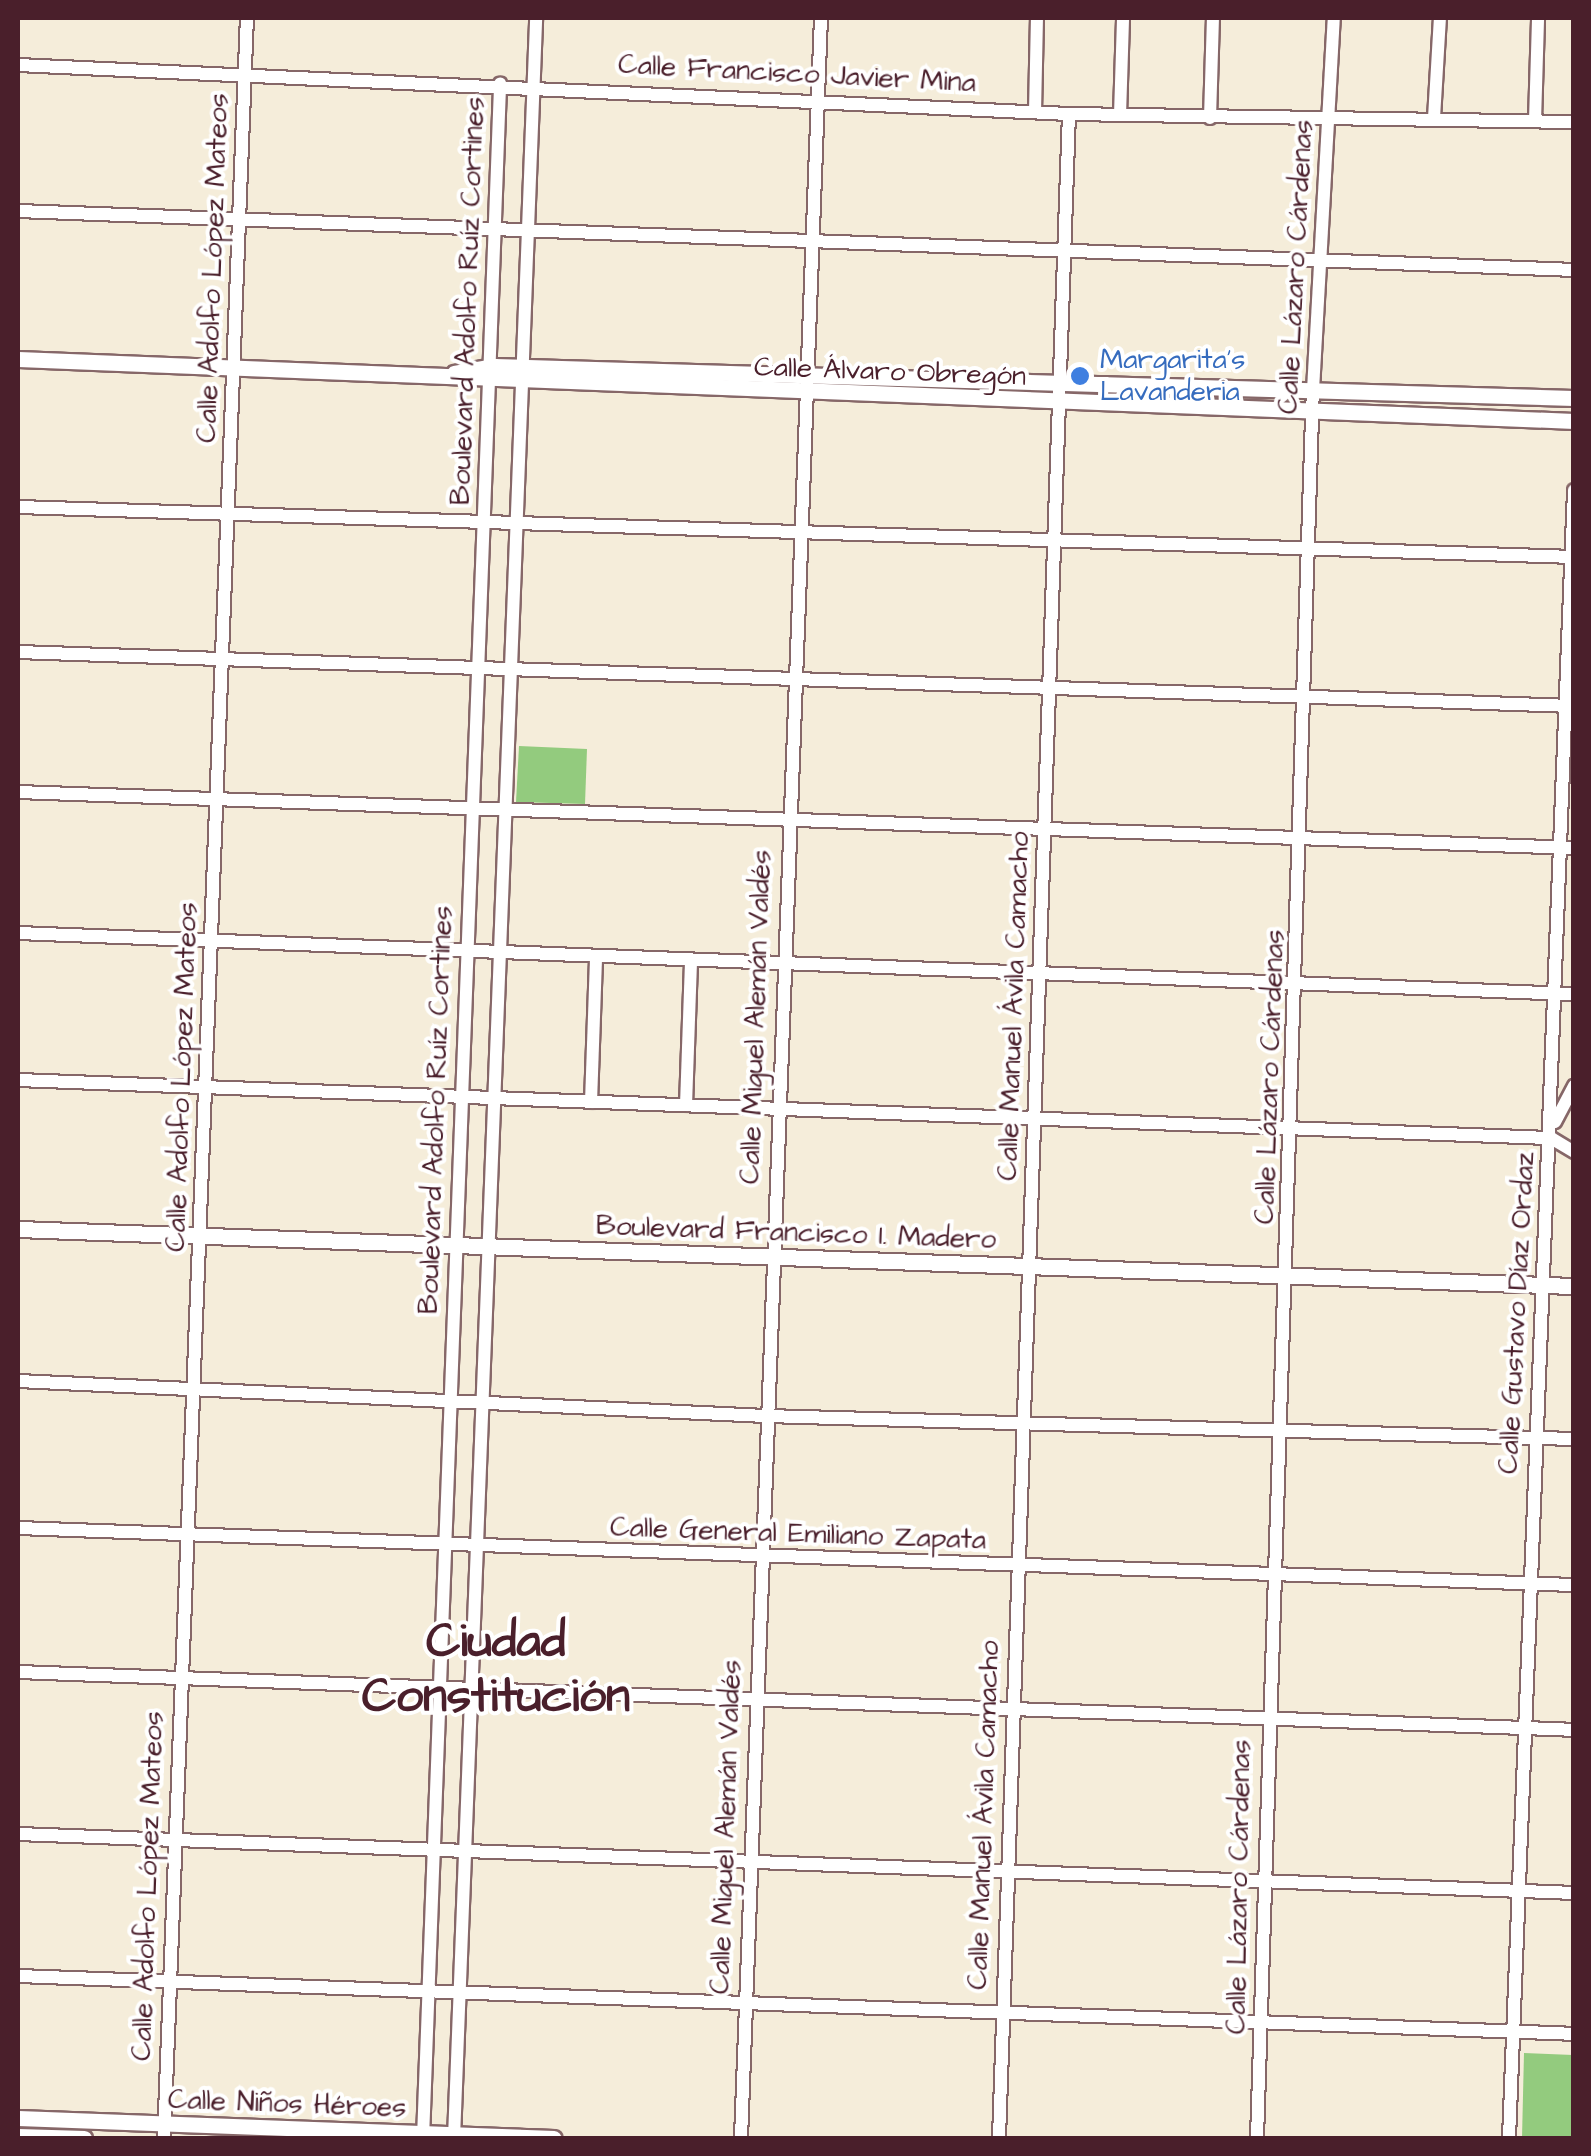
<!DOCTYPE html>
<meta charset="utf-8">
<style>
body{margin:0}
#map{position:relative;width:1591px;height:2156px;overflow:hidden;background:#f5edda;font-family:"Architects Daughter",sans-serif}
div>[style]{position:absolute}
[style*='--x']{left:calc(var(--x)*1px);top:calc(var(--y)*1px);width:calc(var(--w)*1px);rotate:calc(var(--a)*1deg)}
.green>*{inset:0;background:#93cb7e}
.roads{filter:drop-shadow(2px 0 #866768) drop-shadow(-2px 0 #866768) drop-shadow(0 2px #866768) drop-shadow(0 -2px #866768)}
.minor>*{height:12px;margin:-6px;padding:0 6px;transform-origin:6px;border-radius:6px;background:#fff}
.tertiary>*{height:15px;margin:-7.5px;padding:0 7.5px;transform-origin:7.5px;border-radius:7.5px;background:#fff}
.dots>*{width:28px;height:28px;translate:-50% -50%;box-sizing:border-box;border:5px solid #fff;border-radius:50%}
span{translate:-50% -50%;white-space:nowrap;text-align:center;line-height:1.15;-webkit-text-stroke:8px #fff;paint-order:stroke}
.street-label{font-size:28px;color:#4a1f2b}
.shop-label{font-size:28px;color:#366cbe}
.left{translate:0 -50%;text-align:left}
.town-label{font-size:48px;color:#4a1f2b;font-weight:700}
.frame{position:absolute;inset:0;border:20px solid #4a1f2b;pointer-events:none}
</style>
<div id="map">
<div class="green">
<i style="clip-path:polygon(519px 746px,587px 749px,585px 804px,516px 802px)"></i>
<i style="clip-path:polygon(1524px 2053px,1573px 2055px,1573px 2138px,1522px 2138px)"></i>
</div>
<div class="roads">
<div class="minor">
<i style="--x:18;--y:65;--w:1052;--a:2.67"></i>
<i style="--x:1069;--y:114;--w:505;--a:0.91"></i>
<i style="--x:1035;--y:112;--w:94;--a:-88.8"></i>
<i style="--x:1120;--y:115;--w:97;--a:-88.2"></i>
<i style="--x:1210;--y:118;--w:100;--a:-88.3"></i>
<i style="--x:1434;--y:118;--w:100;--a:-86.6"></i>
<i style="--x:1535;--y:121;--w:103;--a:-88.3"></i>
<i style="--x:18;--y:211;--w:1557;--a:2.17"></i>
<i style="--x:18;--y:507;--w:1557;--a:1.84"></i>
<i style="--x:18;--y:652;--w:1557;--a:1.99"></i>
<i style="--x:18;--y:792;--w:1557;--a:2.06"></i>
<i style="--x:18;--y:933;--w:1557;--a:2.25"></i>
<i style="--x:18;--y:1080;--w:1534;--a:2.17"></i>
<i style="--x:1551;--y:1138;--w:27;--a:31"></i>
<i style="--x:591;--y:1102;--w:142;--a:-88"></i>
<i style="--x:686;--y:1105;--w:142;--a:-88"></i>
<i style="--x:1555;--y:1122;--w:41;--a:-62.2"></i>
<i style="--x:18;--y:1381;--w:749;--a:2.68"></i>
<i style="--x:766;--y:1416;--w:808;--a:1.63"></i>
<i style="--x:18;--y:1528;--w:1557;--a:2.1"></i>
<i style="--x:18;--y:1672;--w:1557;--a:2.13"></i>
<i style="--x:18;--y:1834;--w:1557;--a:2.17"></i>
<i style="--x:18;--y:1976;--w:1557;--a:2.13"></i>
<i style="--x:164;--y:2138;--w:2122;--a:-87.76"></i>
<i style="--x:423;--y:2138;--w:2056;--a:-87.85"></i>
<i style="--x:454;--y:2138;--w:2122;--a:-87.78"></i>
<i style="--x:741;--y:2138;--w:2122;--a:-87.84"></i>
<i style="--x:999;--y:2138;--w:2025;--a:-88.02"></i>
<i style="--x:1257;--y:2138;--w:1749;--a:-88.17"></i>
<i style="--x:1313;--y:390;--w:373;--a:-86.8"></i>
<i style="--x:1509;--y:2138;--w:1649;--a:-87.74"></i>
</div>
<div class="tertiary">
<i style="--x:18;--y:359;--w:1557;--a:2.28"></i>
<i style="--x:454;--y:373;--w:41;--a:-9.9"></i>
<i style="--x:494;--y:366;--w:1080;--a:1.7"></i>
<i style="--x:18;--y:1229;--w:1557;--a:2.1"></i>
<i style="--x:18;--y:2118;--w:536;--a:2.14"></i>
<i style="--x:18;--y:2136;--w:66;--a:1.7"></i>
</div>
</div>
<div class="dots">
<i style="left:1080px;top:376px;background:#3f7fe0"></i>
</div>
<div class="street-label">
<span style="left:797px;top:74px;rotate:3deg">Calle Francisco Javier Mina</span>
<span style="left:1296px;top:267px;rotate:-87deg">Calle Lázaro Cárdenas</span>
<span style="left:213px;top:268px;rotate:-88deg">Calle Adolfo López Mateos</span>
<span style="left:468px;top:301px;rotate:-88deg">Boulevard Adolfo Ruíz Cortines</span>
<span style="left:890px;top:372px;rotate:2deg">Calle Álvaro Obregón</span>
<span style="left:1014px;top:1006px;rotate:-88deg">Calle Manuel Ávila Camacho</span>
<span style="left:756px;top:1017px;rotate:-88deg">Calle Miguel Alemán Valdés</span>
<span style="left:182px;top:1077px;rotate:-88deg">Calle Adolfo López Mateos</span>
<span style="left:1270px;top:1077px;rotate:-88deg">Calle Lázaro Cárdenas</span>
<span style="left:436px;top:1110px;rotate:-88deg">Boulevard Adolfo Ruíz Cortines</span>
<span style="left:796px;top:1233px;rotate:2deg">Boulevard Francisco I. Madero</span>
<span style="left:1517px;top:1313px;rotate:-87deg">Calle Gustavo Díaz Ordaz</span>
<span style="left:798px;top:1534px;rotate:2deg">Calle General Emiliano Zapata</span>
<span style="left:984px;top:1815px;rotate:-88deg">Calle Manuel Ávila Camacho</span>
<span style="left:726px;top:1827px;rotate:-88deg">Calle Miguel Alemán Valdés</span>
<span style="left:148px;top:1886px;rotate:-88deg">Calle Adolfo López Mateos</span>
<span style="left:1239px;top:1887px;rotate:-89deg">Calle Lázaro Cárdenas</span>
<span style="left:287px;top:2104px;rotate:2deg">Calle Niños Héroes</span>
</div>
<div class="shop-label">
<span class="left" style="left:1100px;top:376px">Margarita's<br>Lavanderia</span>
</div>
<div class="town-label">
<span style="left:496px;top:1670px">Ciudad<br>Constitución</span>
</div>
<div class="frame"></div>
</div>
